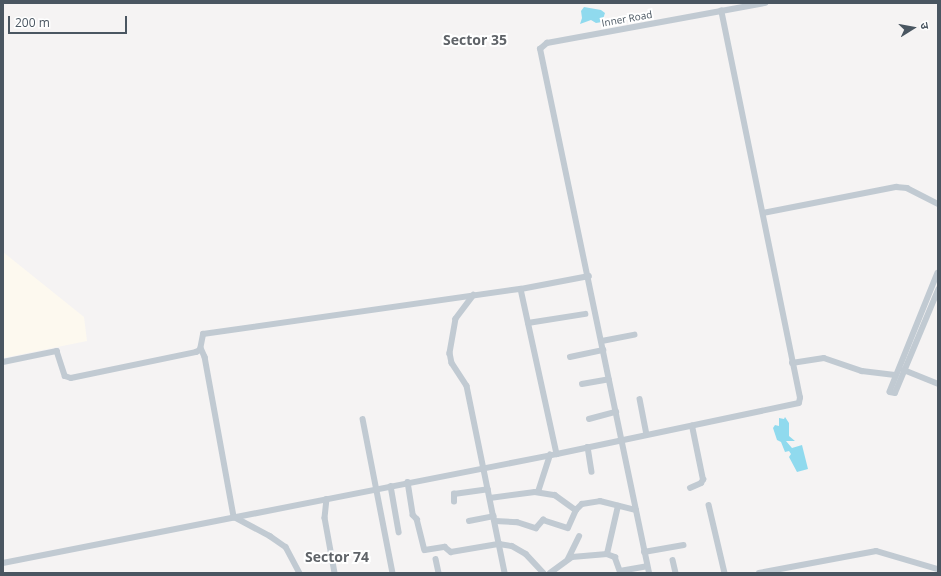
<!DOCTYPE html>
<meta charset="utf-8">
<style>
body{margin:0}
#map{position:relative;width:941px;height:576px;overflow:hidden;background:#f5f3f3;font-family:"Open Sans","Noto Sans Devanagari",sans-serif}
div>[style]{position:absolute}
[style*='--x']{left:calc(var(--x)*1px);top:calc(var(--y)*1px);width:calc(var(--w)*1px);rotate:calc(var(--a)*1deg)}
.commercial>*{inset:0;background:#fdf9ef}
.water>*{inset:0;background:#90daee}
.minor>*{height:5.5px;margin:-2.75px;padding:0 2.75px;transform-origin:2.75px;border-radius:2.75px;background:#c1cad2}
span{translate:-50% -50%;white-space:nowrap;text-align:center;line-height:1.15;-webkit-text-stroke:4px #fff;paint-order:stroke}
.street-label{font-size:10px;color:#4a5661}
.district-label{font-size:14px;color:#5f6368;font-weight:700}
.frame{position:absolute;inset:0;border:4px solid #4a5661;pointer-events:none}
.north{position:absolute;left:893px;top:8px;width:40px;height:40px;-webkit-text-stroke:3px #fff;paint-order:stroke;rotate:79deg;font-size:11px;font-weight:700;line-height:16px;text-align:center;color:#4a5661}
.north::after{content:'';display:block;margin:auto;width:14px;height:18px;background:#4a5661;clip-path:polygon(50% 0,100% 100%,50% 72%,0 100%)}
.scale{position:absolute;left:8px;top:16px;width:119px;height:18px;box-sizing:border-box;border:2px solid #4a5661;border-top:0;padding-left:5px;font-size:12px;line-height:14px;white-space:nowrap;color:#4a5661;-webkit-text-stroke:3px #fff;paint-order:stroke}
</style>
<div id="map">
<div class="commercial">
<i style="clip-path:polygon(3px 252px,84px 317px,87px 341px,3px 358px)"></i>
</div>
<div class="water">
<i style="clip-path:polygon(584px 7px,601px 10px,605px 13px,602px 22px,596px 23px,591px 20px,580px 24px,582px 18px,581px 11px)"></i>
<i style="clip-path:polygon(785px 417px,789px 423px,789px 436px,795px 441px,786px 441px,792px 448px,802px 445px,808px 469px,797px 472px,789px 457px,791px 454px,789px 451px,785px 452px,781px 442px,777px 440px,773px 428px,775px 425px,779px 426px,779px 418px,784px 419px)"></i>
</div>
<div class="minor">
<i style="--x:763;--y:213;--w:136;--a:-11.1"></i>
<i style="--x:896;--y:187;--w:11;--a:5"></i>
<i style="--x:907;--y:188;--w:35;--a:27"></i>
<i style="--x:938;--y:273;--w:128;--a:112"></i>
<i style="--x:890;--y:392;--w:5;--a:11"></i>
<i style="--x:895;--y:393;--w:112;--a:-67.3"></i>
<i style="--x:521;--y:289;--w:169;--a:77.7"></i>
<i style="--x:474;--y:295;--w:30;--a:127"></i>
<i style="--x:456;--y:319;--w:35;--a:100"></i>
<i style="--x:450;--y:353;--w:10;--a:79"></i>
<i style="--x:452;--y:363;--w:27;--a:57"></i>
<i style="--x:467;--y:386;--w:191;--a:78.5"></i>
<i style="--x:528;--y:323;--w:58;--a:-9"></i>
<i style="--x:602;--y:341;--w:33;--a:-11"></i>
<i style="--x:201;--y:348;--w:10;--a:66"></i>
<i style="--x:205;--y:357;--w:163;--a:79.7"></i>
<i style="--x:234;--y:517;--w:41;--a:27.8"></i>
<i style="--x:270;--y:536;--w:19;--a:35"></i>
<i style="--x:286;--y:547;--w:30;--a:62"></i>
<i style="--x:570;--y:357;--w:34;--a:-12"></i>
<i style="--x:3;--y:362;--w:55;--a:-11.5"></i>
<i style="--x:57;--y:351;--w:26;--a:72"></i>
<i style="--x:65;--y:376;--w:6;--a:18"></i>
<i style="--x:71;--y:378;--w:128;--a:-11.7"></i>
<i style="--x:196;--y:352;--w:4;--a:-27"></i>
<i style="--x:200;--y:350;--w:16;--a:-79"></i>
<i style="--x:203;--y:334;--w:321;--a:-8.1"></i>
<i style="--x:521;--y:289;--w:69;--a:-10.8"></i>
<i style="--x:792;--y:363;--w:32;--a:-9"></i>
<i style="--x:824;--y:358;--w:40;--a:18.9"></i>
<i style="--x:862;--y:371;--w:33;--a:7"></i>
<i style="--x:904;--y:370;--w:37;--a:22"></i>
<i style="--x:582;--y:384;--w:27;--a:-10"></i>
<i style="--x:640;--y:399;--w:36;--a:79"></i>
<i style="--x:363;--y:419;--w:157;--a:79"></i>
<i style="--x:589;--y:419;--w:28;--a:-15"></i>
<i style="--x:588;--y:447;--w:25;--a:81"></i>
<i style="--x:408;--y:482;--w:33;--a:81"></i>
<i style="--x:413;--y:515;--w:6;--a:45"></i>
<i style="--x:417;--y:519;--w:32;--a:76"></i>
<i style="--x:425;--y:550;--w:20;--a:-9"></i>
<i style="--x:445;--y:547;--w:8;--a:40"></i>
<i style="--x:451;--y:552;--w:49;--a:-9.5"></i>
<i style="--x:499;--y:544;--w:13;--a:9"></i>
<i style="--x:512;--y:546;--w:16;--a:30"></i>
<i style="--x:526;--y:554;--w:26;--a:47"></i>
<i style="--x:391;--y:486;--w:47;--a:80.1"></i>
<i style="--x:690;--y:488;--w:12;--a:-24"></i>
<i style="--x:701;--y:483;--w:4;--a:-56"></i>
<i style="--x:703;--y:480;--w:55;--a:-101.5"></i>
<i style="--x:538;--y:492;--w:39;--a:-72"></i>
<i style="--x:490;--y:498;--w:45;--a:-7.6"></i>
<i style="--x:535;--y:492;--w:20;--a:9"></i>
<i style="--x:555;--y:495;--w:26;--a:36"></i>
<i style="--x:576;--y:510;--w:8;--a:-45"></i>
<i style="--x:582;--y:504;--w:18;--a:-9"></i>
<i style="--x:600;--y:501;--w:37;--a:14"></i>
<i style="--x:327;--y:499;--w:19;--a:96"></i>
<i style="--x:325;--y:518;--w:56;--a:79.7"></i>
<i style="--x:454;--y:502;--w:8;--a:-90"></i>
<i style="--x:454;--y:494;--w:34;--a:-8"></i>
<i style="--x:709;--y:505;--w:70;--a:76.8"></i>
<i style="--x:469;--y:521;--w:25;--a:-11"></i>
<i style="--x:495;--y:521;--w:22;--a:3"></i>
<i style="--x:517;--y:522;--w:20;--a:18"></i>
<i style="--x:536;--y:528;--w:11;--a:-49"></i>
<i style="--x:543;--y:520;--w:26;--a:18"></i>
<i style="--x:568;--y:528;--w:20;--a:-66"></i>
<i style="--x:644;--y:552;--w:40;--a:-10"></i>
<i style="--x:607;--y:554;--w:49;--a:-77.1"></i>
<i style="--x:436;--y:559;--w:14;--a:78"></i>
<i style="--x:568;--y:559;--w:25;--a:-64"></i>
<i style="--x:673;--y:560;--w:13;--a:77"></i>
<i style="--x:3;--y:563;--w:565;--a:-11.13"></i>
<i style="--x:557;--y:454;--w:247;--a:-11.9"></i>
<i style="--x:799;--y:403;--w:5;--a:-79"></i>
<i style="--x:800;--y:398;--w:395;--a:-101.5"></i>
<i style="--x:550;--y:573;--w:27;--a:-36"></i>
<i style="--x:572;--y:557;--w:35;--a:-5"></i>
<i style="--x:607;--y:554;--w:9;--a:21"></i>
<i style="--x:615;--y:557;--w:15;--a:70"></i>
<i style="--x:620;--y:571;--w:27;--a:-10"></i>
<i style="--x:649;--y:573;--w:535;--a:-101.75"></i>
<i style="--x:540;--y:49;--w:9;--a:-41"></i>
<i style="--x:547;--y:43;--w:222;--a:-10.4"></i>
<i style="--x:759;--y:573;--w:119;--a:-10.6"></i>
<i style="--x:876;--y:551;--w:65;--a:16.2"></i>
</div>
<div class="street-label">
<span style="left:627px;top:19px;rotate:-10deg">Inner Road</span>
</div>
<div class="district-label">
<span style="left:475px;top:40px">Sector 35</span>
<span style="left:337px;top:557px">Sector 74</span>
</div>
<div class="frame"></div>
<div class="north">उ</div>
<div class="scale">200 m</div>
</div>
